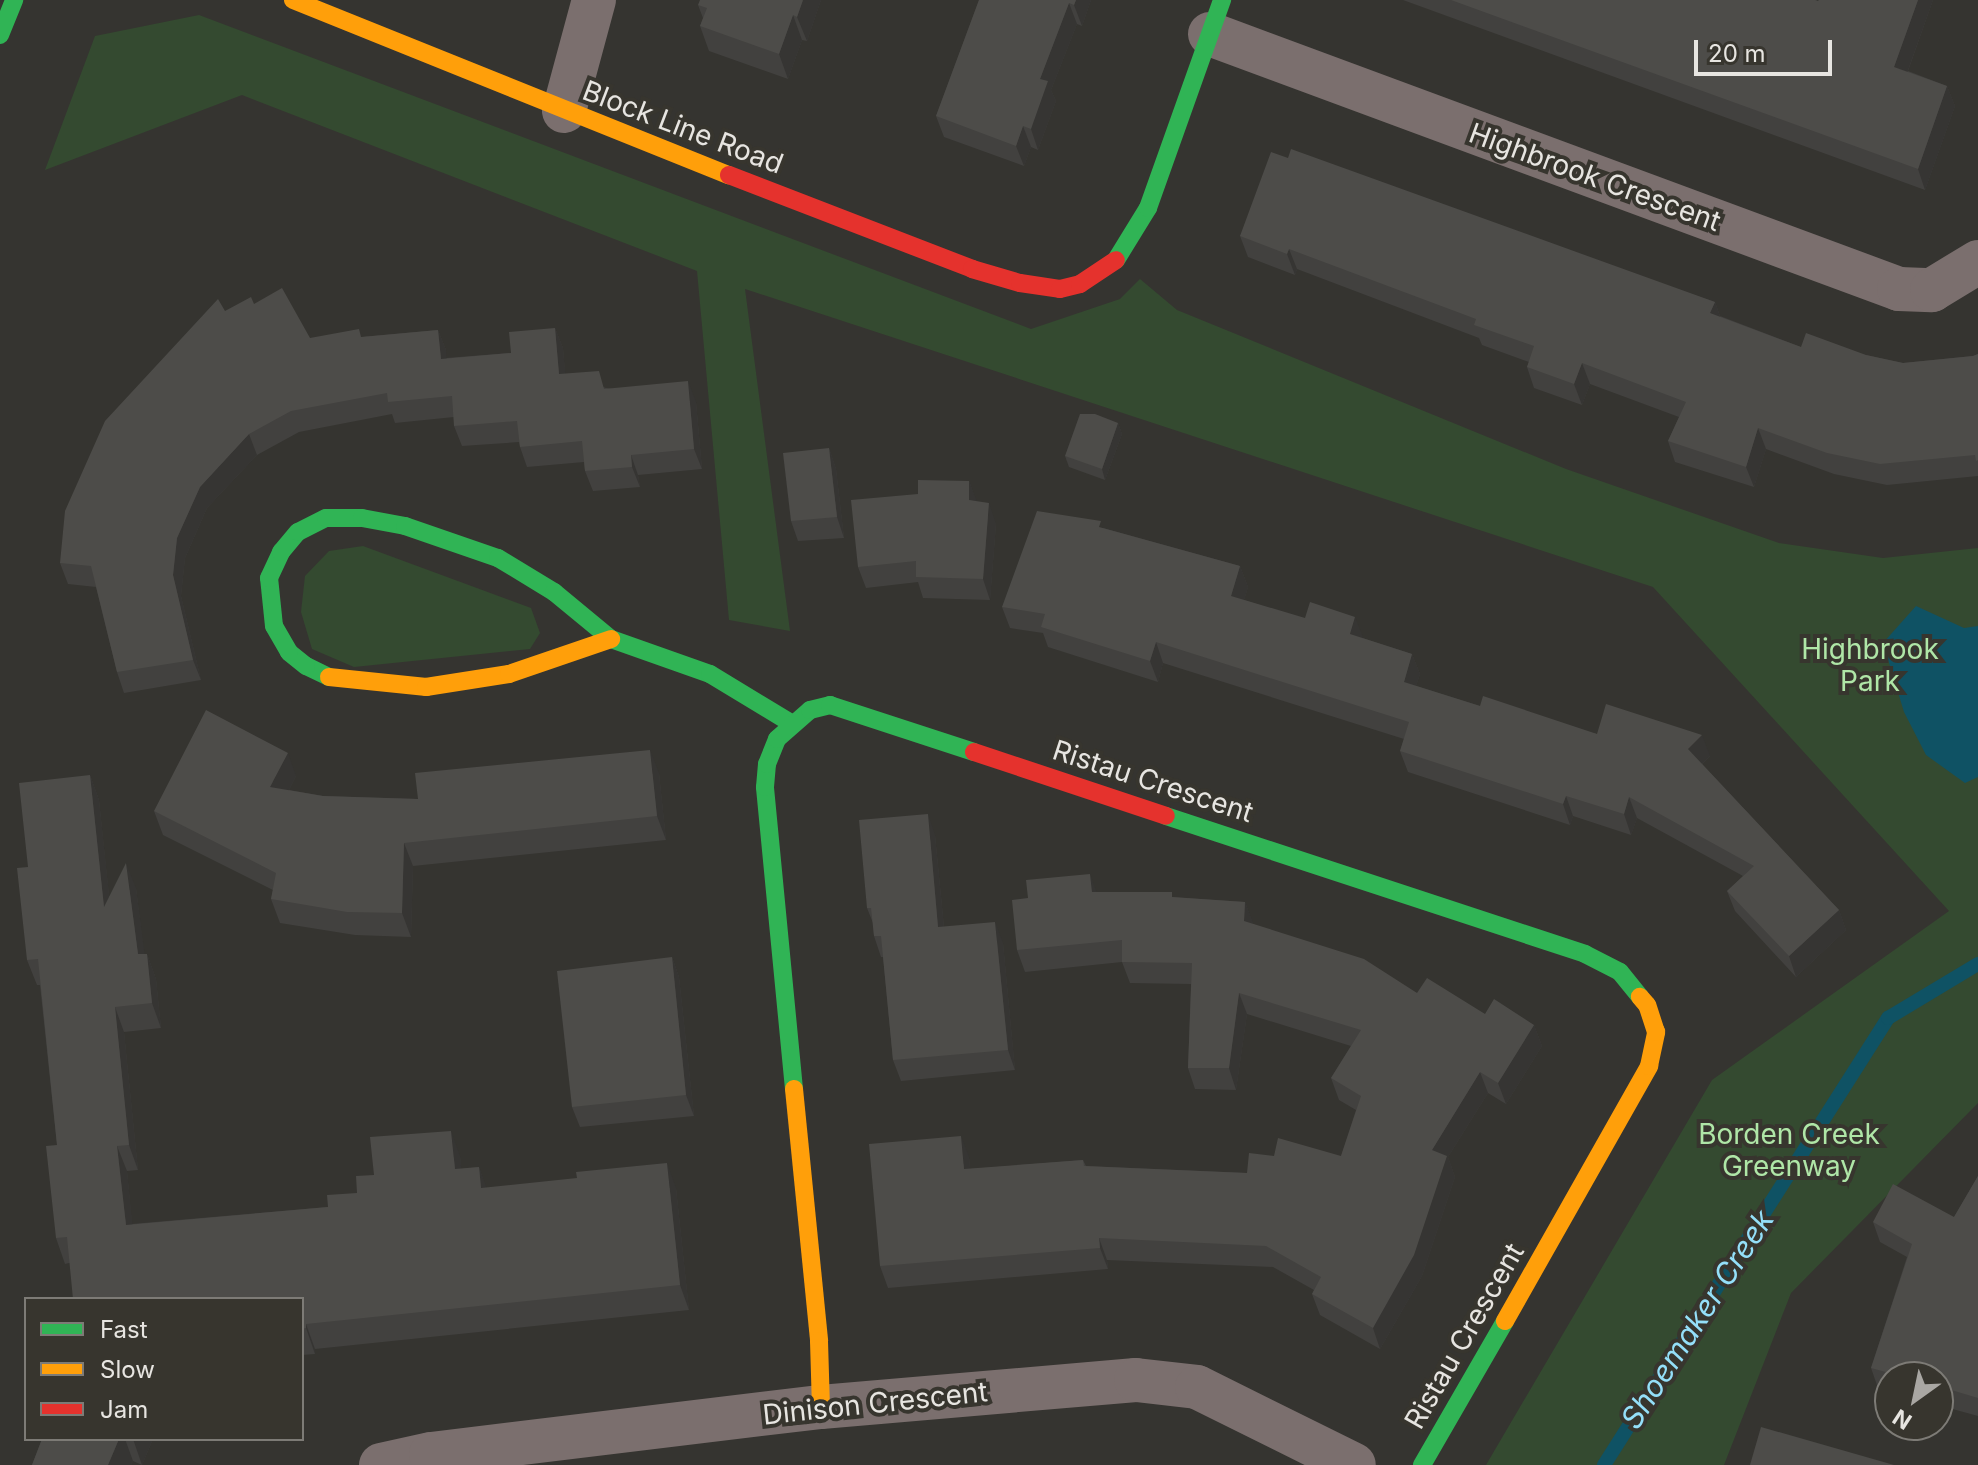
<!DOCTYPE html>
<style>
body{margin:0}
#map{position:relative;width:1978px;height:1465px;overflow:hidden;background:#353430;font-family:Inter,sans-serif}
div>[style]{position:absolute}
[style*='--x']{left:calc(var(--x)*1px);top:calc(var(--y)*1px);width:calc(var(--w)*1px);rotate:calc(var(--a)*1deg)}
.green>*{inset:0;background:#344a30}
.water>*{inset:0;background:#0f5264}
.stream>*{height:14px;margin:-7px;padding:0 7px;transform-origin:7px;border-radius:7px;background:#0f5264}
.street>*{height:44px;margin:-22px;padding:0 22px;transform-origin:22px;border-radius:22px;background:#7b6f6e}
.fast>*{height:18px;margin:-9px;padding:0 9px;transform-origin:9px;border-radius:9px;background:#30b455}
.slow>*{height:18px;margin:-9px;padding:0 9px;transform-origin:9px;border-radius:9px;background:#ff9f0a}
.jam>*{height:18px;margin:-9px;padding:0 9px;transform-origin:9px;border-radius:9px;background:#e5322d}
.wall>*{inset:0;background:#42413f}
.shaded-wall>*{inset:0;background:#363533}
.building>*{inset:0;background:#4d4c49}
span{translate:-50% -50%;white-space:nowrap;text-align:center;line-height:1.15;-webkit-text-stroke:8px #37352e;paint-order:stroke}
.street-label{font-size:28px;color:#e7e5e1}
.park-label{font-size:28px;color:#afe6a7}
.water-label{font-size:30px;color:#94dff9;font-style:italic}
.legend{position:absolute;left:24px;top:1297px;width:280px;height:144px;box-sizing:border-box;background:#37352e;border:2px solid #7d7b76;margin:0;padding:10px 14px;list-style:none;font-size:24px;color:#e7e5e1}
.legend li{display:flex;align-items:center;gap:16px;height:40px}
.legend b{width:40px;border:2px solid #7d7b76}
.north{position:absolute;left:1874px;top:1361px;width:80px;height:80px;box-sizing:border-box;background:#37352e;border:2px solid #7d7b76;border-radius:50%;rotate:213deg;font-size:22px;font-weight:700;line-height:32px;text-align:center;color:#e7e5e1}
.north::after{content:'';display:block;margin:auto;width:28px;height:36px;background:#a9a7a3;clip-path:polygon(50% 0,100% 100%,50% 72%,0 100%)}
.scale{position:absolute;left:1694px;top:40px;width:138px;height:36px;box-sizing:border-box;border:4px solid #e7e5e1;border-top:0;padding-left:10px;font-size:24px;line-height:28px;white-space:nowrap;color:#e7e5e1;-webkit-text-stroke:6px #37352e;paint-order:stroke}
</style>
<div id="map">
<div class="green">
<i style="clip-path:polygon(199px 15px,1031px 329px,1120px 299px,1140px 279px,1177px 310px,1566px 469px,1779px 543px,1883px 558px,1978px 548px,1978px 1103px,1791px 1293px,1724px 1465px,1486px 1465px,1712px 1080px,1949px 911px,1653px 587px,745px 289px,790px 631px,729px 620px,697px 271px,242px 95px,45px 170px,95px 36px)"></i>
<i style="clip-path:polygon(363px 546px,531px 608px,540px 633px,530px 649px,354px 667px,312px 649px,301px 612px,305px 576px,329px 551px)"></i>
</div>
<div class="water">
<i style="clip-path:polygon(1916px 606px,1964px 628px,1978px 626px,1978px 777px,1965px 783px,1926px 755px,1904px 712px,1883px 643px)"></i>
</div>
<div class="stream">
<i style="--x:1604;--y:1465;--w:530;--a:-57.57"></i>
<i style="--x:1888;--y:1018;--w:105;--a:-31"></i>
</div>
<div class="street">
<i style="--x:1210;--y:34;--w:735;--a:20.31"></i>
<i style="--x:1899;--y:289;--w:33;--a:2"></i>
<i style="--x:1932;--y:290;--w:54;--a:-31.3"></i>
<i style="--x:564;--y:111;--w:115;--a:-74.9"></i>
<i style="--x:381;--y:1465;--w:51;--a:-12.4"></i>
<i style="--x:431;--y:1454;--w:393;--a:-6.9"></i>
<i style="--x:821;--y:1407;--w:316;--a:-4.9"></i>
<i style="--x:1136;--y:1380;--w:61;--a:6.5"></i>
<i style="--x:1197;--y:1387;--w:175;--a:26.4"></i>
</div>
<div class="fast">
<i style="--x:0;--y:35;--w:38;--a:-68"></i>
<i style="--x:1116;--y:260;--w:61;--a:-58.4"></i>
<i style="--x:1148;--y:208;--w:221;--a:-70.4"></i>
<i style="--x:329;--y:677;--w:25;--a:-154"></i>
<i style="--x:306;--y:666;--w:22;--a:-141"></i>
<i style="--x:289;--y:652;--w:30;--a:-120"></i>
<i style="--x:274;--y:626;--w:48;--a:-95.9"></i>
<i style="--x:269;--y:578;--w:29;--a:-65"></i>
<i style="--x:281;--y:552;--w:26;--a:-50"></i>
<i style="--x:298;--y:532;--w:31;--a:-27"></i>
<i style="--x:326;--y:518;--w:36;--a:0"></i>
<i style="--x:362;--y:518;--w:44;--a:10.5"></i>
<i style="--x:405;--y:526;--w:98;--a:19"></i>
<i style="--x:498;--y:558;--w:66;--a:31.3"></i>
<i style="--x:554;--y:592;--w:74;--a:39.5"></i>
<i style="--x:611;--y:639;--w:105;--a:19.5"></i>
<i style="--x:710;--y:674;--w:95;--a:31.2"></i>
<i style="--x:1166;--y:816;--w:441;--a:18.2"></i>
<i style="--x:1585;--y:954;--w:39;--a:27"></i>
<i style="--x:1620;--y:972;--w:32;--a:51"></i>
<i style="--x:794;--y:1089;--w:303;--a:-95.5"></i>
<i style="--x:765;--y:787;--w:23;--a:-85"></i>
<i style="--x:767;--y:764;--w:27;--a:-68"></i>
<i style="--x:777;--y:739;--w:44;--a:-41.3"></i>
<i style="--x:810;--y:710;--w:21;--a:-14"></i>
<i style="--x:830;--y:705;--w:151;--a:18.1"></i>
<i style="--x:1422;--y:1465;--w:166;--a:-60"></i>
</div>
<div class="slow">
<i style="--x:293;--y:0;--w:470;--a:21.9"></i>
<i style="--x:329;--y:677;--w:98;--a:5.9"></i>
<i style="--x:426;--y:687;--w:84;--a:-8.9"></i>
<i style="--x:509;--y:674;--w:108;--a:-18.9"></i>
<i style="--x:794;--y:1089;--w:253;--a:84.3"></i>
<i style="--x:819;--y:1341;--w:66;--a:88.3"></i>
<i style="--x:1505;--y:1321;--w:293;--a:-60.5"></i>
<i style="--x:1649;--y:1066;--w:35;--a:-78"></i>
<i style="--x:1656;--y:1032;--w:28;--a:-108"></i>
<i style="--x:1647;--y:1005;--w:11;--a:-131"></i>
</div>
<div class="jam">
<i style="--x:729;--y:175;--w:261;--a:21.1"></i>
<i style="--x:972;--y:269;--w:50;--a:16.3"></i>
<i style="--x:1020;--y:283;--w:40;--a:8.5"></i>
<i style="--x:1060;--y:289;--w:21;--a:-14"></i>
<i style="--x:1080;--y:284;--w:43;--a:-33.7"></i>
<i style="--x:974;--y:752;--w:202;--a:18.4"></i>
</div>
<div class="wall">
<i style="clip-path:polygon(821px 0,807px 41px,802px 40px,788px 79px,709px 51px,700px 26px,703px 18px,698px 5px)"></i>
<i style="clip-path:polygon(979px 0,1091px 0,1082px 26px,1077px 24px,1051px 90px,1056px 101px,1038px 150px,1031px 147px,1024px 166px,944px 137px,936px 116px)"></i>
<i style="clip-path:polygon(1403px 0,1815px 0,1818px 1px,1819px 0,1933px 0,1908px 71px,1947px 86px,1955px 106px,1925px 190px)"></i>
<i style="clip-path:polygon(1288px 158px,1715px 302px,1720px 316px,1801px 347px,1866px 355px,1903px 363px,1973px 356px,1978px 354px,1978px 476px,1887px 485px,1834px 474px,1766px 449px,1754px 487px,1675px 462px,1668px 441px,1679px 417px,1590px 384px,1582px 405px,1534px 388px,1527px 367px,1529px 362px,1482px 345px,1479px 338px,1297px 269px,1295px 275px,1248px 257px,1240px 236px)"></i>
<i style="clip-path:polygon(254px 304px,310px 338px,362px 337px,438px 330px,446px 350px,446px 358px,511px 353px,555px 328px,563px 348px,565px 374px,606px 388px,696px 402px,702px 469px,638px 475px,640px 487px,593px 491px,585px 471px,584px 462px,527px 467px,520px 447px,519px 442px,462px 446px,454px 426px,454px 417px,395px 423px,392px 414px,299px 432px,257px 455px,207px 508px,185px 558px,181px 596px,201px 680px,124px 693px,117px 672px,96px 587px,68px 584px,60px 563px,225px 311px)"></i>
<i style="clip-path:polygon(1118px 423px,1122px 434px,1105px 480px,1069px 467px,1065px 456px)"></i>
<i style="clip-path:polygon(829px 448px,836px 469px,844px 538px,798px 541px,791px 521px)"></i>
<i style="clip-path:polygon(969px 481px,976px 501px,996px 524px,990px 600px,923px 598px,918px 582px,866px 588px,858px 567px,918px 494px)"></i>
<i style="clip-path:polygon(1103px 528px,1240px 566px,1248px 587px,1244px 600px,1412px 654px,1420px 674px,1416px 686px,1480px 706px,1597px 734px,1710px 756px,1702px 764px,1839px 910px,1846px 930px,1796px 977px,1735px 911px,1727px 891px,1743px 876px,1637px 818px,1631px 835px,1573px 816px,1570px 825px,1408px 772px,1400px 751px,1404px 739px,1163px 663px,1158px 682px,1048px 647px,1043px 633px,1010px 628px,1002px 607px)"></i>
<i style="clip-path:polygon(659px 773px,666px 840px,413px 866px,411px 937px,355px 935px,280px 923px,271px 899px,273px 890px,163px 835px,154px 811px,296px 776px,289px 790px,323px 796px,418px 799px)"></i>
<i style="clip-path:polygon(90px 775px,99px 800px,109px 896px,136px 888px,144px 954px,147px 954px,156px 979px,161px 1028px,124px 1032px,138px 1170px,127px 1171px,132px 1224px,328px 1207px,357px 1193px,374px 1175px,460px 1156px,461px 1169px,479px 1167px,486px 1188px,676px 1188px,689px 1310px,315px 1349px,315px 1354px,302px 1355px,302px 1299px,69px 1263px,65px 1264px,56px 1238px,57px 1145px,40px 985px,37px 985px,27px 960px,28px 867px)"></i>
<i style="clip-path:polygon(935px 835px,944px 927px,1003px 943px,1015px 1070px,901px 1081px,893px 1060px,883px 957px,881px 957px,874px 936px,873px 923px,867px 908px)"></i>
<i style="clip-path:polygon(1096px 892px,1245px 902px,1253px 924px,1417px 993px,1485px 1014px,1534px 1025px,1542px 1046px,1506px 1104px,1488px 1093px,1448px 1157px,1455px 1177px,1422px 1276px,1380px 1349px,1320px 1315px,1312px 1294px,1314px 1290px,1273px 1267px,1107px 1260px,1108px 1269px,888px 1288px,880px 1266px,969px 1157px,970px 1169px,1083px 1160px,1086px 1166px,1247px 1173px,1274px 1156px,1341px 1156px,1356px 1110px,1339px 1100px,1331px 1078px,1351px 1046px,1247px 1014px,1236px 1090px,1195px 1089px,1188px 1068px,1191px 984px,1130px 983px,1122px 962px,1025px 972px,1017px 950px)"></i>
<i style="clip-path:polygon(672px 957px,679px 977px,694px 1116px,580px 1127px,572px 1107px)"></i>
<i style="clip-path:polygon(1978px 1176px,1978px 1416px,1938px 1405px,1938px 1377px,1890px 1377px,1890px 1391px,1878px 1388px,1871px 1368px,1907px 1257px,1880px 1242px,1873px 1222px,1954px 1217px)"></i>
<i style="clip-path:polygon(42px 1439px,153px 1439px,142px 1465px,133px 1461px,131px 1465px,32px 1465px)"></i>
</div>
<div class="shaded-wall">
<i style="clip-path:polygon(803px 0,821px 0,807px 41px,797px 17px)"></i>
<i style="clip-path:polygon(1076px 0,1091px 0,1082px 26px,1074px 5px)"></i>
<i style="clip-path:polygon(1918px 0,1933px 0,1902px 87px,1894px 67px)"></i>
<i style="clip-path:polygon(1069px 3px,1077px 24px,1051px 90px,1056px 101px,1038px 150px,1031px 129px,1040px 79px)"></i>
<i style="clip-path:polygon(793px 15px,802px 40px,788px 79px,779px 54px)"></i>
<i style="clip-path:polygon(1947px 86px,1955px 106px,1925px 190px,1918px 169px)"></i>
<i style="clip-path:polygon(1023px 126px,1031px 147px,1024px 166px,1016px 146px)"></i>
<i style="clip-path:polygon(1289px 249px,1297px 269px,1295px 275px,1287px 254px)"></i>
<i style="clip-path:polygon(1715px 302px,1722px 322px,1710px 313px)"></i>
<i style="clip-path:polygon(555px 328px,563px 348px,567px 395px,559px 374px)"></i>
<i style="clip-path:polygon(438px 330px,446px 350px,448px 379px,441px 359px)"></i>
<i style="clip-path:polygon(1582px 363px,1590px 384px,1582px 405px,1574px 384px)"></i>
<i style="clip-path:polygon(688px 381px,696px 402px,702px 469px,694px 449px)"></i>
<i style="clip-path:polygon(1118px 423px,1122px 434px,1105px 480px,1102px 469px)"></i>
<i style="clip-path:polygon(1758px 428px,1766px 449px,1754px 487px,1746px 467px)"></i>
<i style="clip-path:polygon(249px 434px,257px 455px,207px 508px,185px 558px,181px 596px,201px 680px,193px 660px,173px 575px,177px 538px,200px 487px)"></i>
<i style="clip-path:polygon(829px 448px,836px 469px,844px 538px,837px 517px)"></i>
<i style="clip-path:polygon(631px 455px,638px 475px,640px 487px,632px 467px)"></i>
<i style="clip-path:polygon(969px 481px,977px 502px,969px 500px)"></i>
<i style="clip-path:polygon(989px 503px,996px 524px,990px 600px,983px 579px)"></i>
<i style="clip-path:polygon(1240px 566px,1248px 587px,1239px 617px,1231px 596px)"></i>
<i style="clip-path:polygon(1355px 617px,1363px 637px,1358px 655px,1350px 634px)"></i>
<i style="clip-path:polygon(1156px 642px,1163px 663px,1158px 682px,1150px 661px)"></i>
<i style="clip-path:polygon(1412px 654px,1420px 674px,1411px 702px,1404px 682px)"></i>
<i style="clip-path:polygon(1702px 735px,1710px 756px,1695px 770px,1688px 749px)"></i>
<i style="clip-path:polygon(650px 750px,659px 773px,666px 840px,657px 816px)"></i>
<i style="clip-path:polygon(288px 753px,296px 776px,279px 810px,270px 787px)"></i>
<i style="clip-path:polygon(90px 775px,99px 800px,113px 932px,104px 907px)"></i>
<i style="clip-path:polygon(1566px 796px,1573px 816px,1570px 825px,1563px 804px)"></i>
<i style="clip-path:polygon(1629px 797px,1637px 818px,1631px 835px,1624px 814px)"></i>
<i style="clip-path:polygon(928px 814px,935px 835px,946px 948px,938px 927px)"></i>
<i style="clip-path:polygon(404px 843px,413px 866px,411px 937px,402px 913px)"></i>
<i style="clip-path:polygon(126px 863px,136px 888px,148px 980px,138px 954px)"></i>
<i style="clip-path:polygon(1090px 874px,1098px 896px,1092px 892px)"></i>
<i style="clip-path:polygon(1245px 902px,1253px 923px,1252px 943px,1244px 921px)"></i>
<i style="clip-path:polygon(1839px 910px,1846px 930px,1796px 977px,1789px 956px)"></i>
<i style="clip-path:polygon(995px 922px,1003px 943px,1015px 1070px,1008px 1050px)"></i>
<i style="clip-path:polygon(147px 954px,156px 979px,161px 1028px,152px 1003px)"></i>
<i style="clip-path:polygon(672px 957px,679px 977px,694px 1116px,686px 1095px)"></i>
<i style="clip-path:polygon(1239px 993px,1247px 1014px,1236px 1090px,1229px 1068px)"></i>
<i style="clip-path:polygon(115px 1007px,124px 1032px,138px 1170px,129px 1145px)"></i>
<i style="clip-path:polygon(1534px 1025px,1542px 1046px,1506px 1104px,1498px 1083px)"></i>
<i style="clip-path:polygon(1480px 1072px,1488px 1093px,1448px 1157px,1455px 1177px,1422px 1276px,1380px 1349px,1373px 1328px,1432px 1150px)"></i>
<i style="clip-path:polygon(451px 1131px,460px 1156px,464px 1195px,455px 1169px)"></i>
<i style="clip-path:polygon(961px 1136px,969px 1157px,972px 1190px,964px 1169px)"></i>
<i style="clip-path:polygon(117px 1146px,127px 1171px,135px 1250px,126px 1225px)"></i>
<i style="clip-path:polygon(667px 1163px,676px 1188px,689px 1310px,680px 1285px)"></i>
<i style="clip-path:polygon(479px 1167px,488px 1192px,481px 1188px)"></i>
<i style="clip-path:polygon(1099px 1238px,1107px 1260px,1108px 1269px,1100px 1248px)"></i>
<i style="clip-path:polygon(306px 1324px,315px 1349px,315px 1354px,306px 1328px)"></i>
<i style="clip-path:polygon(119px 1439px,125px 1439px,133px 1461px,131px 1465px,108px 1465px)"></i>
<i style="clip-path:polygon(133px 1439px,153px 1439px,142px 1465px)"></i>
</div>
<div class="building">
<i style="clip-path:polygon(700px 0,803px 0,797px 17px,793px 15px,779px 54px,700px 26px,707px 8px,698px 5px)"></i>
<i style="clip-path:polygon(979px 0,1076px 0,1074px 5px,1069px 3px,1040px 79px,1048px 81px,1031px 129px,1023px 126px,1016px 146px,936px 116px)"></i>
<i style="clip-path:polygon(1451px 0,1815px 0,1818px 1px,1819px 0,1918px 0,1894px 67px,1947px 86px,1918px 169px)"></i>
<i style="clip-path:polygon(1291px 149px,1715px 302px,1710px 313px,1801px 347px,1806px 333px,1866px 355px,1903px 363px,1973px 356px,1978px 354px,1978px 460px,1976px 461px,1975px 455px,1880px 464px,1827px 453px,1758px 428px,1746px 467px,1668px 441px,1686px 402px,1582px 363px,1574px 384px,1527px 367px,1534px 346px,1474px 325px,1476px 319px,1289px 249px,1287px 254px,1240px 236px,1271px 152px,1288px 158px)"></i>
<i style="clip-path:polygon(282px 288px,310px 338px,359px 329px,361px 337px,438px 330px,441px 359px,511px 353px,509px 332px,555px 328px,559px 374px,599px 371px,604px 389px,688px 381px,694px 449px,631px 455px,632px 467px,585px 471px,582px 441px,520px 447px,517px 421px,454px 426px,452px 396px,388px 402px,387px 393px,291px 411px,249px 434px,200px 487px,177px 538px,173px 575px,193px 660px,117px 672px,91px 566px,60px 563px,65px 511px,105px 421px,218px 299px,225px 311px,251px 297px,254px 304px)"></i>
<i style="clip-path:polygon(1080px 414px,1095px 414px,1118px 423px,1102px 469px,1065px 456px)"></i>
<i style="clip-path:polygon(829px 448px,837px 517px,791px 521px,783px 453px)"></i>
<i style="clip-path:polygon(918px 480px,969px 481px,969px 500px,989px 503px,983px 579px,916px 577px,916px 561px,858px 567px,851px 500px,918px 494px)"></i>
<i style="clip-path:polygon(1037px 511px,1101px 521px,1099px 527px,1240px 566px,1231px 596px,1305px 618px,1310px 602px,1355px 617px,1350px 634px,1412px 654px,1404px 682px,1480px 706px,1483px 696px,1597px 734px,1606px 704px,1702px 735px,1688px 749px,1839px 910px,1789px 956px,1727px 891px,1754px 866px,1629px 797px,1624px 814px,1566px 796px,1563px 804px,1400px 751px,1409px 722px,1156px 642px,1150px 661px,1041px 627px,1045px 614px,1002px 607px)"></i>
<i style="clip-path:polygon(206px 710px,288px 753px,270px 787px,323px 796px,418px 799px,415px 773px,650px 750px,657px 816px,404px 843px,402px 913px,347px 912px,271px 899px,276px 873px,154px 811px)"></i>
<i style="clip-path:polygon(90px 775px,104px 907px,126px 863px,138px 954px,147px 954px,152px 1003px,115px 1007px,129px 1145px,117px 1146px,126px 1225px,328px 1207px,327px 1195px,357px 1193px,356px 1176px,374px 1175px,370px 1137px,451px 1131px,455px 1169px,479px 1167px,481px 1188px,577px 1178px,576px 1172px,667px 1163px,680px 1285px,306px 1324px,306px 1328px,302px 1329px,302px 1299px,73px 1299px,67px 1237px,56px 1238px,46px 1146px,57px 1145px,38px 959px,27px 960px,17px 868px,28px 867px,19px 783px)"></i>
<i style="clip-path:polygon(928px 814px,938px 927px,995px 922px,1008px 1050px,893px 1060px,881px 936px,874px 936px,871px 908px,867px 908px,859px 820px)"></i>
<i style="clip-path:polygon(1090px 874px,1092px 892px,1172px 892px,1172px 897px,1245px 902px,1244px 921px,1364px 959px,1417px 993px,1427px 978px,1485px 1014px,1494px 999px,1534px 1025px,1498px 1083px,1480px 1072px,1432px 1150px,1447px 1156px,1414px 1255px,1373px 1328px,1312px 1294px,1321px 1277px,1266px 1246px,1099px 1238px,1100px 1248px,880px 1266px,869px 1144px,961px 1136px,964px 1169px,1083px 1160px,1084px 1166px,1247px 1173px,1249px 1153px,1274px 1156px,1278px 1138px,1341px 1156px,1361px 1096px,1331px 1078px,1361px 1030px,1239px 993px,1229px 1068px,1188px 1068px,1192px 963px,1122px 962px,1122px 940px,1017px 950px,1012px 900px,1028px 898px,1026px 880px)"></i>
<i style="clip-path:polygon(672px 957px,686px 1095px,572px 1107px,557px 971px)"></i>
<i style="clip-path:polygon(1978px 1176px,1978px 1398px,1938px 1386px,1938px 1377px,1904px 1377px,1871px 1368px,1912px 1244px,1873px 1222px,1893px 1184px,1954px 1217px)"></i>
<i style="clip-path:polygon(1761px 1427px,1894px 1465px,1750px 1465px)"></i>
<i style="clip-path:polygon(42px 1439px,119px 1439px,108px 1465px,32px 1465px)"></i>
</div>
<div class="street-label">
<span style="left:683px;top:127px;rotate:21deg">Block Line Road</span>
<span style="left:1595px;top:177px;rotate:20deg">Highbrook Crescent</span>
<span style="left:1153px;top:781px;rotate:18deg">Ristau Crescent</span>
<span style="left:1464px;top:1336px;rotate:-60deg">Ristau Crescent</span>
<span style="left:875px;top:1403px;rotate:-6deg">Dinison Crescent</span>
</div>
<div class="park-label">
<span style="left:1870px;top:665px">Highbrook<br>Park</span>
<span style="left:1789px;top:1150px">Borden Creek<br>Greenway</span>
</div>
<div class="water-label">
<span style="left:1697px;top:1319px;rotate:-57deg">Shoemaker Creek</span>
</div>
<ul class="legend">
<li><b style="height:10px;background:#30b455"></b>Fast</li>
<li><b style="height:10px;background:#ff9f0a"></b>Slow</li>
<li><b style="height:10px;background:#e5322d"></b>Jam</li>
</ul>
<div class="north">N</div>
<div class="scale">20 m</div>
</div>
